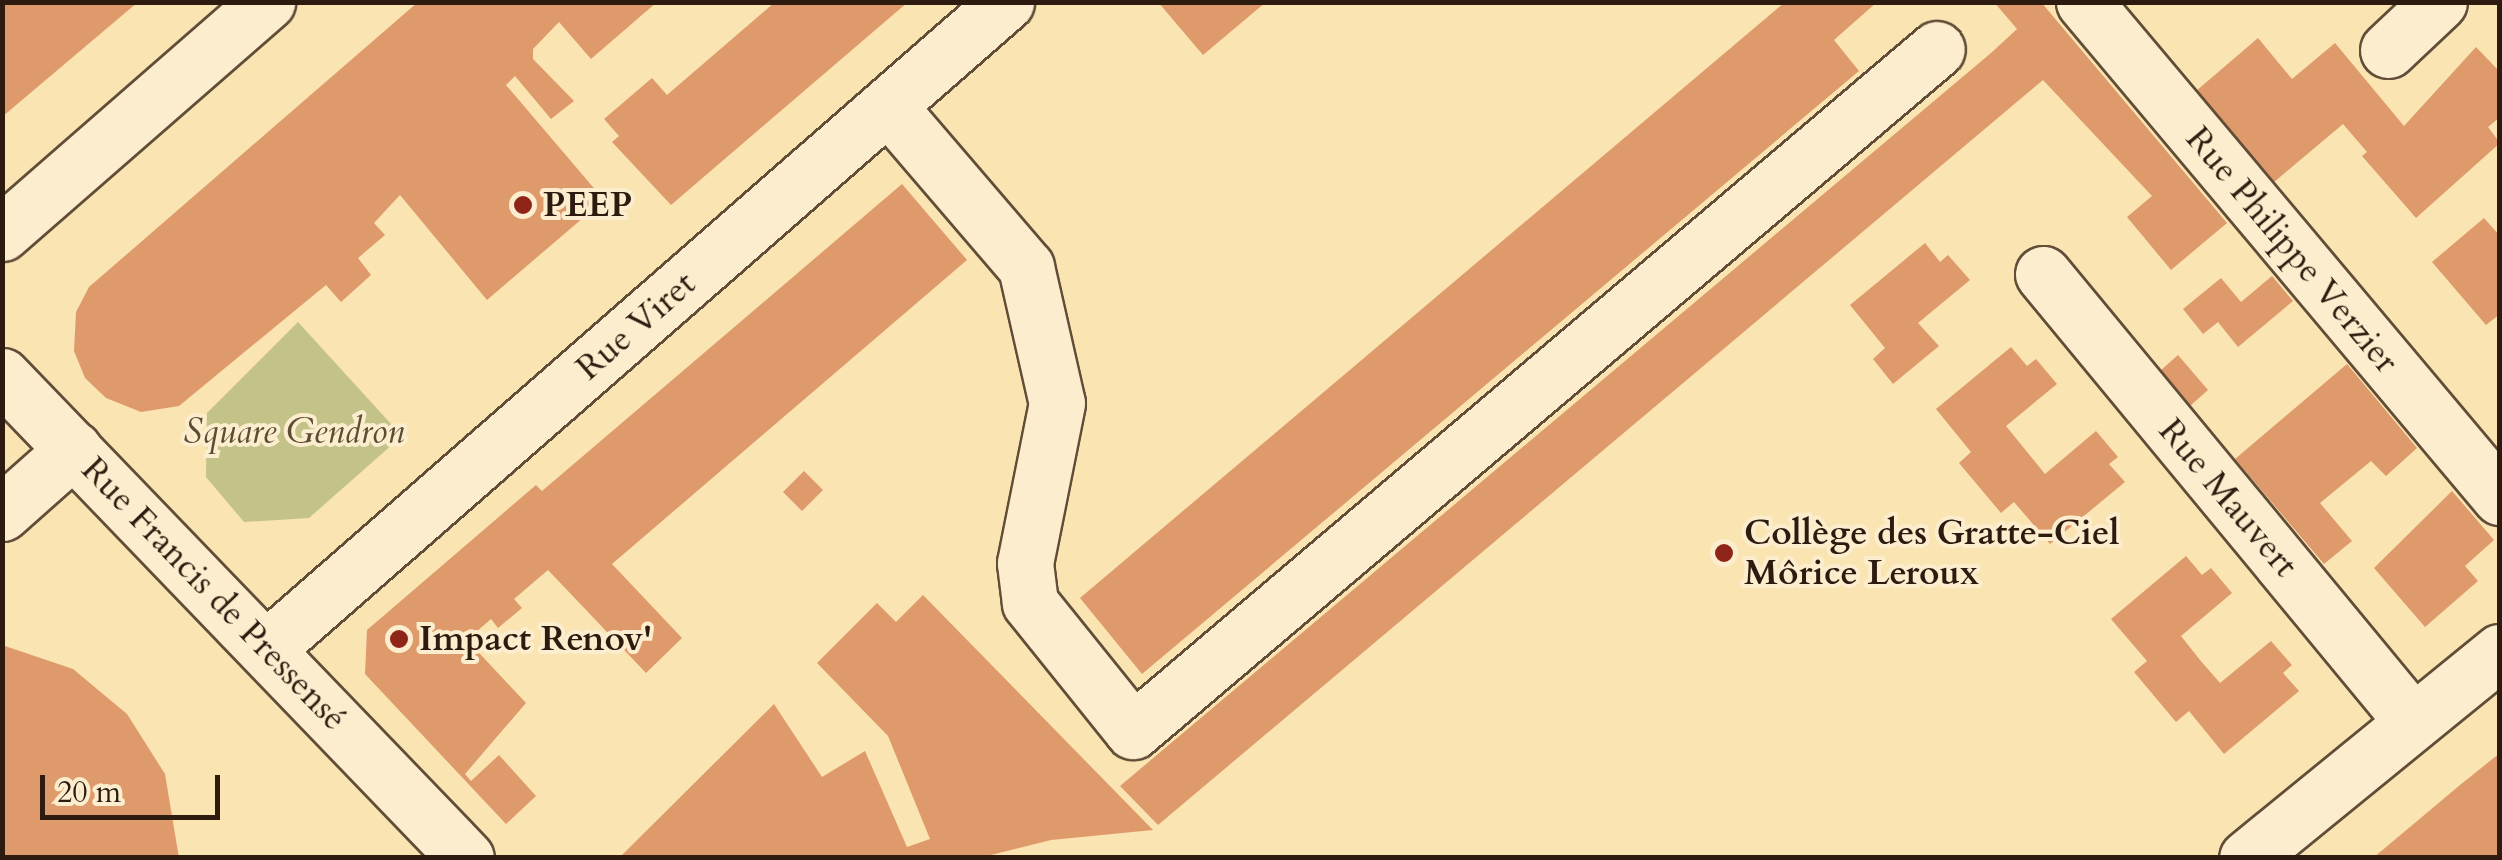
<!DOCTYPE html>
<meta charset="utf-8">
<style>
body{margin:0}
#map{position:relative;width:2502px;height:860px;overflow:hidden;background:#f9e4b2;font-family:Cardo,serif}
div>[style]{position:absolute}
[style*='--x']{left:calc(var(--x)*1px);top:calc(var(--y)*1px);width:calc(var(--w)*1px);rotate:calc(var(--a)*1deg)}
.green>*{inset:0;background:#c3c288}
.building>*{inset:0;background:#df9a6b}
.roads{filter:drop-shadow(2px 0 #614d38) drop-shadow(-2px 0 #614d38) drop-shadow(0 2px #614d38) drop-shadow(0 -2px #614d38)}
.minor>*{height:55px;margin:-27.5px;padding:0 27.5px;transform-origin:27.5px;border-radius:27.5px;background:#fbedcd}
.dots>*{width:28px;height:28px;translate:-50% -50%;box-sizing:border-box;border:5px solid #fbedcd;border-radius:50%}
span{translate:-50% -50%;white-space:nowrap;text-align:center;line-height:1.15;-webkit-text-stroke:8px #fbedcd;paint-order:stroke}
.poi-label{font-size:35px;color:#2e1b0f;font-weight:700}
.left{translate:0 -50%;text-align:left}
.street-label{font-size:35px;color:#2e1b0f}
.park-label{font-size:35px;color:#5b4d33;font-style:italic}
.frame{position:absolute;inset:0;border:5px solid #2e1b0f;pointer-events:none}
.scale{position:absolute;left:40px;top:775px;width:180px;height:45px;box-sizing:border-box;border:5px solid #2e1b0f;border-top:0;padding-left:12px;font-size:30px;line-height:35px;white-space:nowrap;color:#2e1b0f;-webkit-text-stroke:8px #fbedcd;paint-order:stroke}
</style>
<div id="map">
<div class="green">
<i style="clip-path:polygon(298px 322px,402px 436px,309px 518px,244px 522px,206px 477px,207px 413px)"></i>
</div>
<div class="building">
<i style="clip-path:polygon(2px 2px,138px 2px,2px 117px)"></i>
<i style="clip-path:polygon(418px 2px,657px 2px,591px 59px,559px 22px,533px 49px,533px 59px,574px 101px,551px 119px,515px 76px,506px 85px,604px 200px,487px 300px,400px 195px,374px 223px,385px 235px,358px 258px,371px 275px,341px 302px,326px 285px,179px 406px,141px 412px,106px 398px,85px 378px,74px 351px,76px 312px,89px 287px)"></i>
<i style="clip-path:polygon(775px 2px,908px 2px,671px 205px,612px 142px,619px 136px,604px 119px,652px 78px,667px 95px)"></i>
<i style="clip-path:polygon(1158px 2px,1266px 2px,1203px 55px)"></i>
<i style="clip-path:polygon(1785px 2px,1877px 2px,1834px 40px,1859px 71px,1142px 674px,1080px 598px)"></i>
<i style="clip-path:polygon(1994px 2px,2041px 2px,2227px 223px,2171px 270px,2127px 217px,2152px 196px,2043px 80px,1158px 825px,1120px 786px,1991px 53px,2017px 29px)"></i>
<i style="clip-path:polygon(2258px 38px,2292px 79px,2335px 43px,2404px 126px,2476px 47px,2500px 72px,2500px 117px,2488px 127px,2500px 143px,2416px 218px,2362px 156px,2367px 152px,2343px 124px,2267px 188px,2189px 97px)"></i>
<i style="clip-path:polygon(902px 184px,967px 260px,612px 564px,682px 638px,646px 673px,548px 570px,514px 599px,522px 608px,498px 628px,491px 619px,467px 640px,526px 703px,465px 774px,471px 781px,499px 755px,536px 796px,506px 824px,365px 674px,367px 630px,536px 485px,542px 491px)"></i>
<i style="clip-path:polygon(2484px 218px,2500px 236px,2500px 314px,2486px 325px,2432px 262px)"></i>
<i style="clip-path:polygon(1925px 243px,1940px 262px,1948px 255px,1970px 280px,1918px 323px,1939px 346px,1893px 384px,1873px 359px,1885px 348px,1850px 305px)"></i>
<i style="clip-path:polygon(2272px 276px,2293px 301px,2238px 347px,2218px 322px,2203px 334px,2183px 309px,2221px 278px,2241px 302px)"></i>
<i style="clip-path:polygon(2011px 347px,2027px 366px,2036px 359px,2057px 384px,2006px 426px,2045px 474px,2096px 431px,2118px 457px,2109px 464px,2125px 482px,2050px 544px,2014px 502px,2001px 513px,1959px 463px,1971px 452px,1936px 409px)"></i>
<i style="clip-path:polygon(2178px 355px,2208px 390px,2190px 406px,2160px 371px)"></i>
<i style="clip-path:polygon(2347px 364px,2417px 448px,2386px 476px,2371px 461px,2320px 503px,2352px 541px,2324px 564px,2235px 459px)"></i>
<i style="clip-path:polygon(804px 471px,823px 490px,802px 511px,783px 492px)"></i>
<i style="clip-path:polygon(2452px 491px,2494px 540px,2465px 566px,2478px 581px,2425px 627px,2374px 568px)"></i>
<i style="clip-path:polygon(2186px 556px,2202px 575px,2211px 568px,2232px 593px,2181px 636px,2200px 660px,2220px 683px,2271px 641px,2292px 665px,2283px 673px,2299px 691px,2224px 754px,2189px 711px,2176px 722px,2134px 672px,2147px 661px,2111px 619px)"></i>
<i style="clip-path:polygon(923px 595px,1153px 830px,1051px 840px,979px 858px,619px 858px,774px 704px,822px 777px,865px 751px,907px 847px,930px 839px,888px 736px,817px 663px,877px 603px,896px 622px)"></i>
<i style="clip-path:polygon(2px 645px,73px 669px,127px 714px,165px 774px,179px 858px,2px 858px)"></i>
<i style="clip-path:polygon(2500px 753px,2500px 858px,2373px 858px,2460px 785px)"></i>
</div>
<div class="roads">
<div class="minor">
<i style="--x:2084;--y:2;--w:647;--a:49.96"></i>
<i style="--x:2388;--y:50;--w:70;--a:-43.3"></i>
<i style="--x:888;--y:106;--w:212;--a:49.4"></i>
<i style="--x:1026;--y:267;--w:139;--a:77.2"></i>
<i style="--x:1057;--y:403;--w:163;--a:101.3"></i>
<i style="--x:1025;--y:563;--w:40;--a:82.9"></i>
<i style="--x:1030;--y:603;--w:164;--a:51.2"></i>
<i style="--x:1133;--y:731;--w:1054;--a:-40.31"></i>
<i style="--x:2;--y:233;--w:352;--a:-41.1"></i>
<i style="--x:2043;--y:274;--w:581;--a:50.45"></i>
<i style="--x:2;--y:376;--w:669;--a:46.09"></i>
<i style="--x:2;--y:513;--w:96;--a:-41.6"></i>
<i style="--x:266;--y:649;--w:983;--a:-41.16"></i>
<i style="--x:2247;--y:858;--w:326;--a:-39.2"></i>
</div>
</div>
<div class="dots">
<i style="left:523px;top:205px;background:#8f2418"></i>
<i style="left:1724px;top:553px;background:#8f2418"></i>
<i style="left:399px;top:639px;background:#8f2418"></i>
</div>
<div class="poi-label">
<span class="left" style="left:543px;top:205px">PEEP</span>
<span class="left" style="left:1744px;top:553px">Collège des Gratte-Ciel<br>Môrice Leroux</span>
<span class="left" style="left:419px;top:639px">Impact Renov'</span>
</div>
<div class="street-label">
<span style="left:2292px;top:250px;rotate:50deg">Rue Philippe Verzier</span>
<span style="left:636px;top:326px;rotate:-41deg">Rue Viret</span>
<span style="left:2228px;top:498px;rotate:50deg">Rue Mauvert</span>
<span style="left:214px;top:594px;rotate:46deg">Rue Francis de Pressensé</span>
</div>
<div class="park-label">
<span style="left:294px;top:432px">Square Gendron</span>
</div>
<div class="frame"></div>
<div class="scale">20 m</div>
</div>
